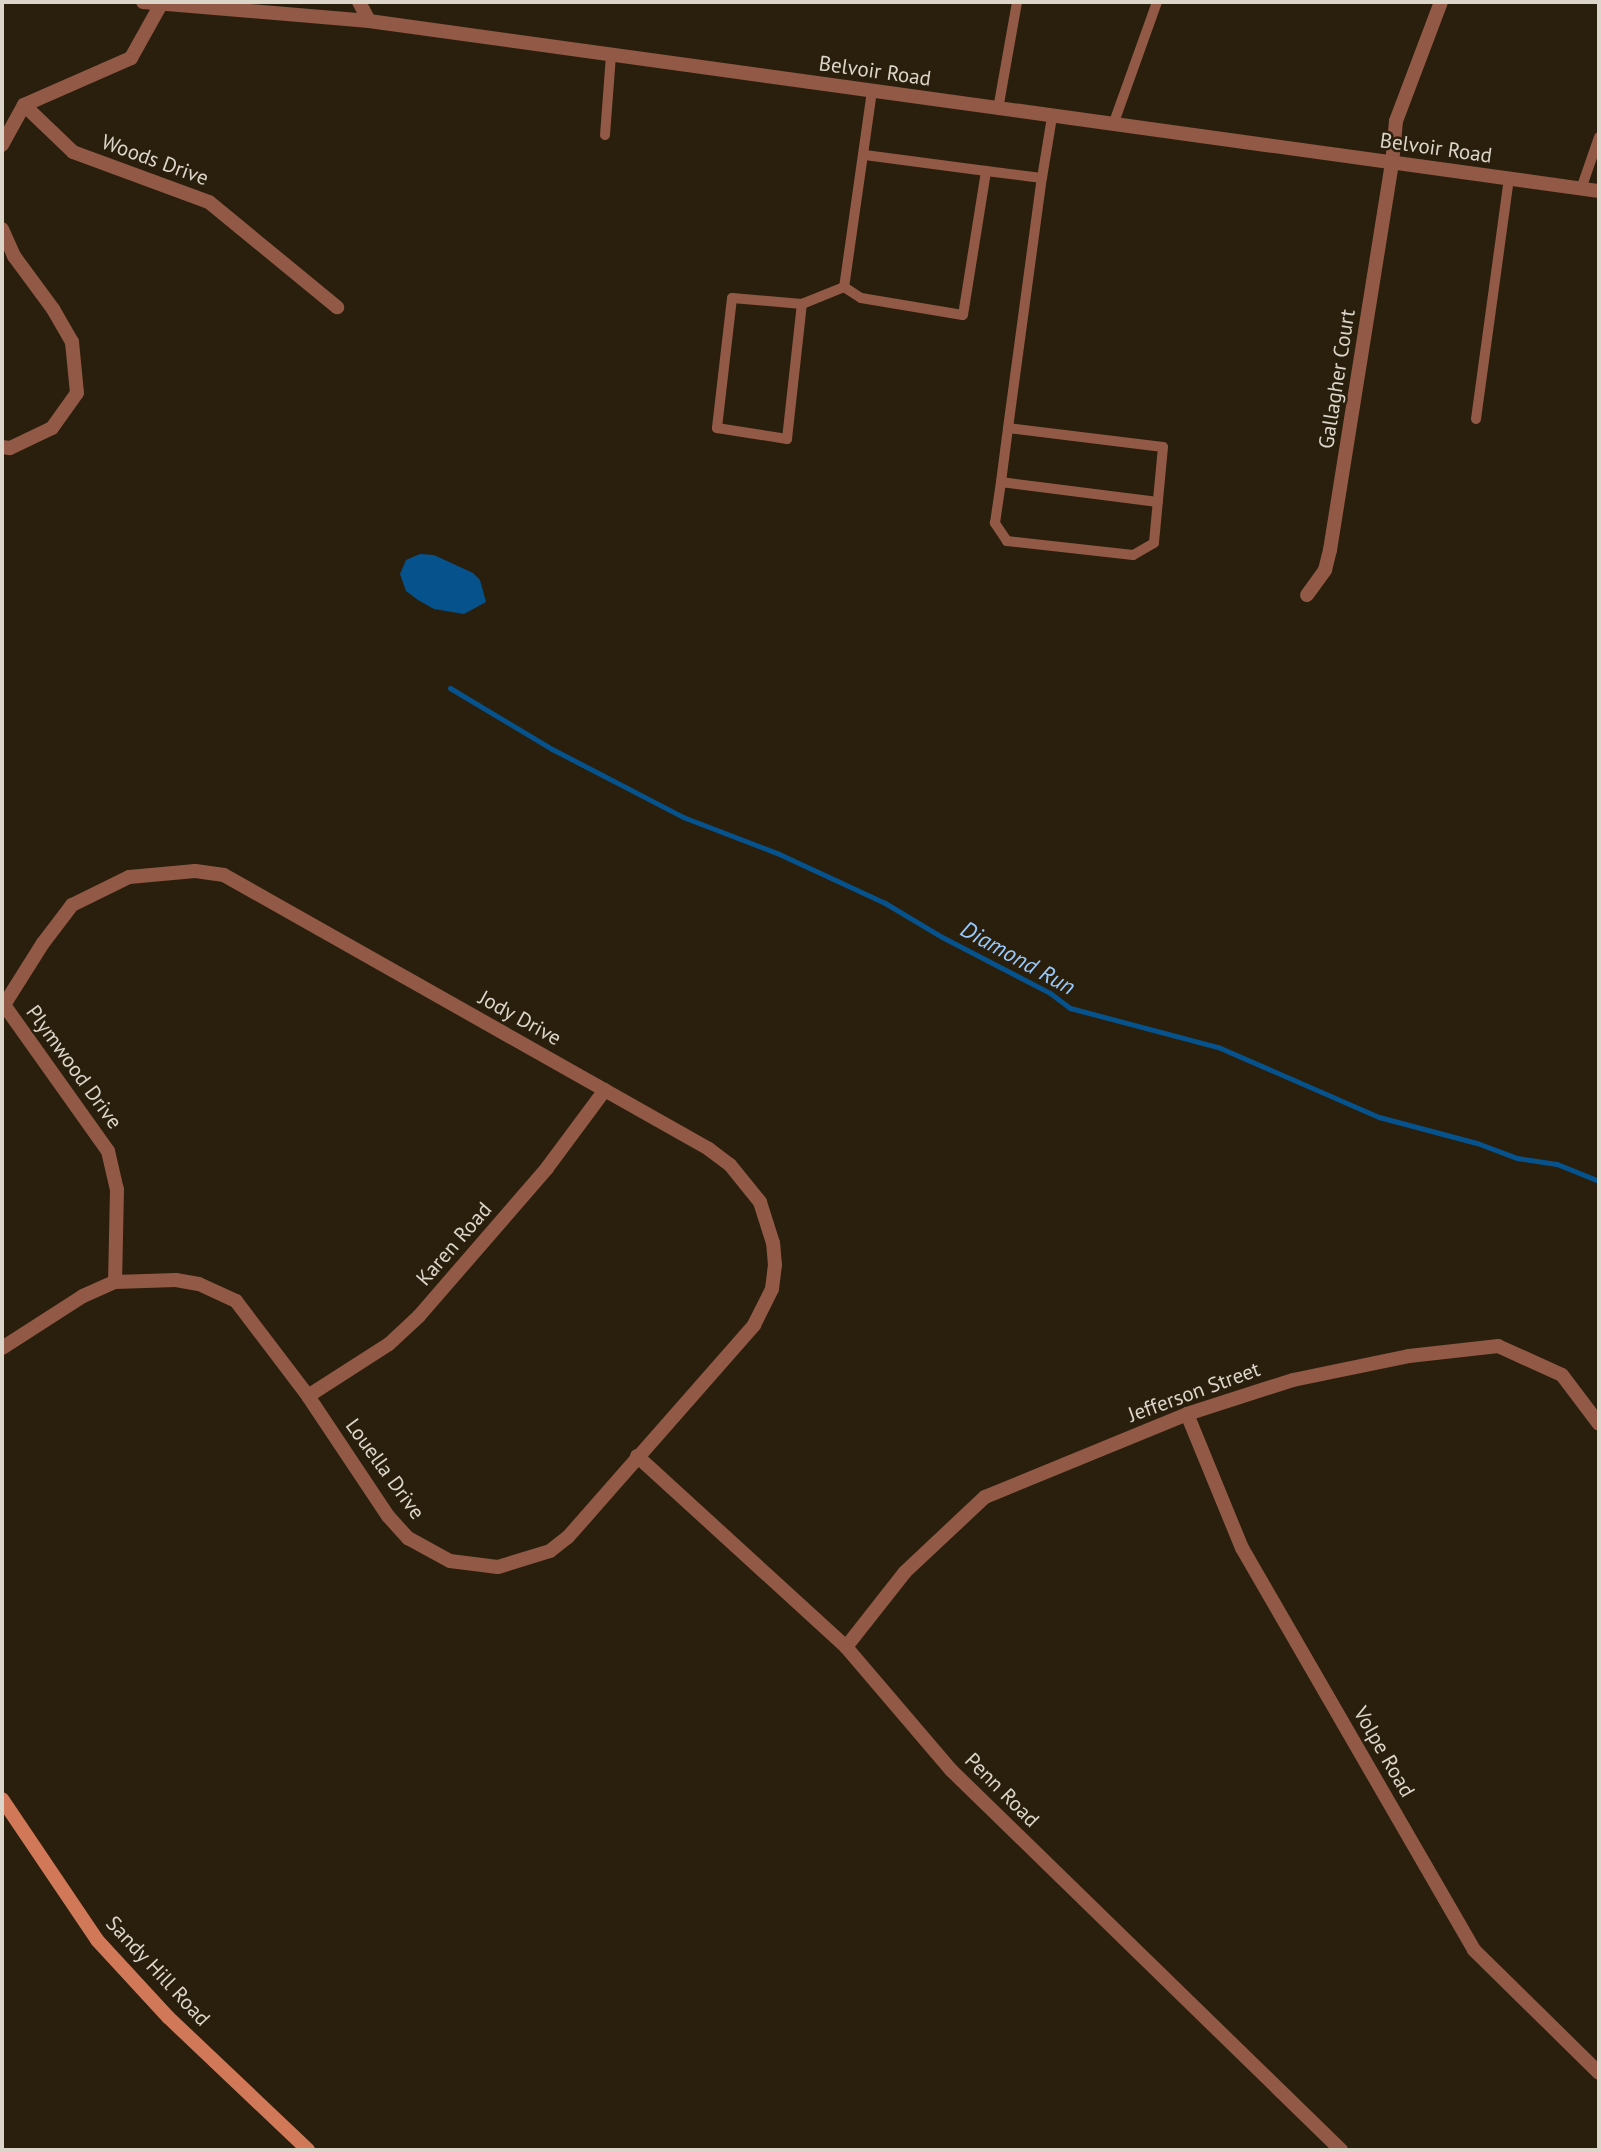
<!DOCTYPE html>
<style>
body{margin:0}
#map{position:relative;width:1601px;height:2152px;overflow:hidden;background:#291f0c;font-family:"PT Sans",sans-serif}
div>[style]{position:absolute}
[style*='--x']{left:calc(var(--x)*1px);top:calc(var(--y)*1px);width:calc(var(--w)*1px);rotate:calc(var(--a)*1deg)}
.water>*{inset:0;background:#05528d}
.stream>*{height:5px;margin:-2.5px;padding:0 2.5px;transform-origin:2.5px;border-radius:2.5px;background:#05528d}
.service>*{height:10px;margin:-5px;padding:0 5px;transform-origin:5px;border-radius:5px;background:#915946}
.minor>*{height:14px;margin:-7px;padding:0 7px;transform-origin:7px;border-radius:7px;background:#915946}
.tertiary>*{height:14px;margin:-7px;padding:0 7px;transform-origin:7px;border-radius:7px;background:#915946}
.secondary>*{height:14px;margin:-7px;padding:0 7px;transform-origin:7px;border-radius:7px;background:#d17859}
span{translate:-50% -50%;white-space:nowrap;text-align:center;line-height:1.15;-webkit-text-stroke:5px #291f0c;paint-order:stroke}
.street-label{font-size:21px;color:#dcd5ca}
.water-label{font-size:23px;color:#99cafd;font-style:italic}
.frame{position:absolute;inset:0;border:4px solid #dcd5ca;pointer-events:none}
</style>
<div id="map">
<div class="water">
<i style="clip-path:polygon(420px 554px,434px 555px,473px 573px,480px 580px,486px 602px,464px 614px,434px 609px,418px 600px,406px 591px,400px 574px,406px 560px)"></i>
</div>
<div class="stream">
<i style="--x:450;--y:688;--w:119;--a:30.9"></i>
<i style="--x:552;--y:749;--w:148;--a:27.4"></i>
<i style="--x:683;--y:817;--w:101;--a:21"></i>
<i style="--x:777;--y:853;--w:119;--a:24.8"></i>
<i style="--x:885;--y:903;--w:66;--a:30.8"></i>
<i style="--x:942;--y:937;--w:122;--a:27.4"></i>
<i style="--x:1050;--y:993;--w:25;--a:37"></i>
<i style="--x:1070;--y:1008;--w:153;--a:14.8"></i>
<i style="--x:1218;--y:1047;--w:176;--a:23.5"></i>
<i style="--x:1379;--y:1117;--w:101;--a:14.9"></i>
<i style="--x:1477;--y:1143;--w:43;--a:20.6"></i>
<i style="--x:1517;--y:1158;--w:40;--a:8.5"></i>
<i style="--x:1557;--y:1164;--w:45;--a:22"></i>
</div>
<div class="service">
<i style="--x:872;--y:91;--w:198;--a:98.1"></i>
<i style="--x:844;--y:287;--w:20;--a:33"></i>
<i style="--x:861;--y:298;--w:103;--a:9.5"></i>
<i style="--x:963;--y:315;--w:146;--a:-80.9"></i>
<i style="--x:986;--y:171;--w:56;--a:7.1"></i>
<i style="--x:998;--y:109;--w:109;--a:-79.9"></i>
<i style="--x:1113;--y:125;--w:131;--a:-70.3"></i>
<i style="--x:605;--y:135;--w:80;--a:-85.7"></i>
<i style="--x:865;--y:155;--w:122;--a:7.5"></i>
<i style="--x:1581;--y:189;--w:55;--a:-70.9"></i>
<i style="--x:802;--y:304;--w:70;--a:-175.1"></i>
<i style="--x:732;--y:298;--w:131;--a:96.6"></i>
<i style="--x:717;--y:428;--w:71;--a:8.9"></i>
<i style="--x:787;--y:439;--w:136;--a:-83.7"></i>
<i style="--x:802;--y:304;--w:45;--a:-22"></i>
<i style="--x:1476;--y:419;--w:242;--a:-82.2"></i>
<i style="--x:1008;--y:428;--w:156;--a:7"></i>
<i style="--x:1163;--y:447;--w:96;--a:95.4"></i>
<i style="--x:1154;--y:543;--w:24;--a:150"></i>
<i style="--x:1133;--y:555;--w:127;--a:-173.7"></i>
<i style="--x:1007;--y:541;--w:22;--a:-124"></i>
<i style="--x:995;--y:523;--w:41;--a:-81.7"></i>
<i style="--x:1001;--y:482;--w:54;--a:-82.6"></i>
<i style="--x:1008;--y:428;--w:252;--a:-82.3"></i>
<i style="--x:1042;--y:178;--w:62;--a:-80.7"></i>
<i style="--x:1001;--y:482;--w:158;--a:7.3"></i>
</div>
<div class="minor">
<i style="--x:359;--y:2;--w:21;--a:62"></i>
<i style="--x:24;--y:105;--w:68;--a:43.8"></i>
<i style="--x:73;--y:152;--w:145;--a:20.2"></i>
<i style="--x:209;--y:202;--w:166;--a:39.4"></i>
<i style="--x:2;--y:145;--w:46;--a:-61.2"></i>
<i style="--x:24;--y:105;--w:117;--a:-23.7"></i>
<i style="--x:131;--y:58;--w:62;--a:-60.9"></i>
<i style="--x:2;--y:229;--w:30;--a:66"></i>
<i style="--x:14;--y:256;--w:66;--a:53.7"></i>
<i style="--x:53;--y:309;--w:38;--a:60"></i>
<i style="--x:72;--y:342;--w:51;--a:84.4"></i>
<i style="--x:77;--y:393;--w:43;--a:125.5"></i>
<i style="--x:52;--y:428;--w:47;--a:154.5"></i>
<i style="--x:10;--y:448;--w:8;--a:-173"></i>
<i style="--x:1307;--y:595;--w:31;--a:-54"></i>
<i style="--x:1325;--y:570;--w:21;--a:-76"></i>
<i style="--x:1330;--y:550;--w:391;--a:-80.9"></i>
<i style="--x:1392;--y:164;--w:43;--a:-84.7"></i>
<i style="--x:1396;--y:121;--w:127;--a:-69.3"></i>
<i style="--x:2;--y:1002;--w:183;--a:54.6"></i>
<i style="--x:108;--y:1151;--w:39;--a:77"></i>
<i style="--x:117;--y:1189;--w:93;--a:91.2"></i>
<i style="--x:2;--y:1348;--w:96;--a:-32.7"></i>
<i style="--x:83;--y:1296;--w:35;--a:-24"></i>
<i style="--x:115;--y:1282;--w:61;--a:-1.9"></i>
<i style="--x:176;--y:1280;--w:23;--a:10"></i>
<i style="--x:199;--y:1284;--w:41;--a:24.7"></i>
<i style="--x:236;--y:1301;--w:119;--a:52.8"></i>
<i style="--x:308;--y:1396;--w:144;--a:56.3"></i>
<i style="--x:388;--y:1516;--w:30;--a:48"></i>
<i style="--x:408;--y:1538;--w:48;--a:28.7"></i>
<i style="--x:450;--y:1561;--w:48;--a:7.1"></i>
<i style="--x:498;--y:1567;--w:54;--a:-17.1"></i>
<i style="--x:550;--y:1551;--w:23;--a:-38"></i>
<i style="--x:568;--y:1537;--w:282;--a:-48.7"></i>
<i style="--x:754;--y:1325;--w:40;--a:-63.4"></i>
<i style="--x:772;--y:1289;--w:24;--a:-83"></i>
<i style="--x:775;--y:1265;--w:22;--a:-95"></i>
<i style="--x:773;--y:1243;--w:43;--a:-107.6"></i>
<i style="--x:760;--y:1202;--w:48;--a:-129"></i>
<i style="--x:730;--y:1165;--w:26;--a:-143"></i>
<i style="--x:709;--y:1149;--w:557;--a:-150.54"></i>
<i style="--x:224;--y:875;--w:29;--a:-172"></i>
<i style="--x:195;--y:871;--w:66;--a:174.8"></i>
<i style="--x:129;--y:877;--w:64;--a:153.8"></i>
<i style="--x:72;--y:905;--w:48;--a:127.3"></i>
<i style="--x:43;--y:943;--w:73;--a:122.2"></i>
<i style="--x:308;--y:1396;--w:96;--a:-32.7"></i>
<i style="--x:389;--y:1344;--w:41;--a:-43"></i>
<i style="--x:419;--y:1316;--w:196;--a:-49.1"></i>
<i style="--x:547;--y:1168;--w:97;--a:-53.4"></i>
<i style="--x:1187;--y:1414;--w:145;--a:67.7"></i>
<i style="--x:1242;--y:1548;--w:464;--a:60"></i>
<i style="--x:1474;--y:1950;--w:175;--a:44.5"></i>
<i style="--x:637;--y:1456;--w:283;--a:42.4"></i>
<i style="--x:846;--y:1647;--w:162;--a:49.5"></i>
<i style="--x:951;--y:1770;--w:545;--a:44.26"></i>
<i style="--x:846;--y:1647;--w:95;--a:-51.8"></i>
<i style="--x:905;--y:1572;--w:110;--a:-43.2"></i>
<i style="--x:985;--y:1497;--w:218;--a:-22.3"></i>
<i style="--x:1187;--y:1414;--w:111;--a:-17.8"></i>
<i style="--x:1293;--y:1380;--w:118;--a:-11.7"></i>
<i style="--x:1409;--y:1356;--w:90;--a:-6.4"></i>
<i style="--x:1498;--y:1346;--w:70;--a:24.4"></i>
<i style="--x:1562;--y:1375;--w:61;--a:52.9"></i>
</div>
<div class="tertiary">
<i style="--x:143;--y:2;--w:227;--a:4.8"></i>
<i style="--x:369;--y:21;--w:1242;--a:7.87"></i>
</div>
<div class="secondary">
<i style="--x:2;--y:1799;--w:170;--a:56"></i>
<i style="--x:97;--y:1940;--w:105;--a:47.3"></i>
<i style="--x:168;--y:2017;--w:193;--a:43.5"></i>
</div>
<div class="street-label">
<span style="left:875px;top:71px;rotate:8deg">Belvoir Road</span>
<span style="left:1436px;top:148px;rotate:8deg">Belvoir Road</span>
<span style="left:155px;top:160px;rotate:20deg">Woods Drive</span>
<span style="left:1337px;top:379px;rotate:-81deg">Gallagher Court</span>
<span style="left:520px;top:1018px;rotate:29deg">Jody Drive</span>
<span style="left:74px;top:1067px;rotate:54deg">Plymwood Drive</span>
<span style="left:454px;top:1244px;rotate:-49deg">Karen Road</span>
<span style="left:1194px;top:1392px;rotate:-20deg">Jefferson Street</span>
<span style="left:385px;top:1469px;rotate:54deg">Louella Drive</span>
<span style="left:1384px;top:1752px;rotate:60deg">Volpe Road</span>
<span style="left:1002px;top:1790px;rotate:45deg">Penn Road</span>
<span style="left:158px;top:1971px;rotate:47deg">Sandy Hill Road</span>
</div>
<div class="water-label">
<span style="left:1018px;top:958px;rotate:29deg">Diamond Run</span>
</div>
<div class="frame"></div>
</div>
